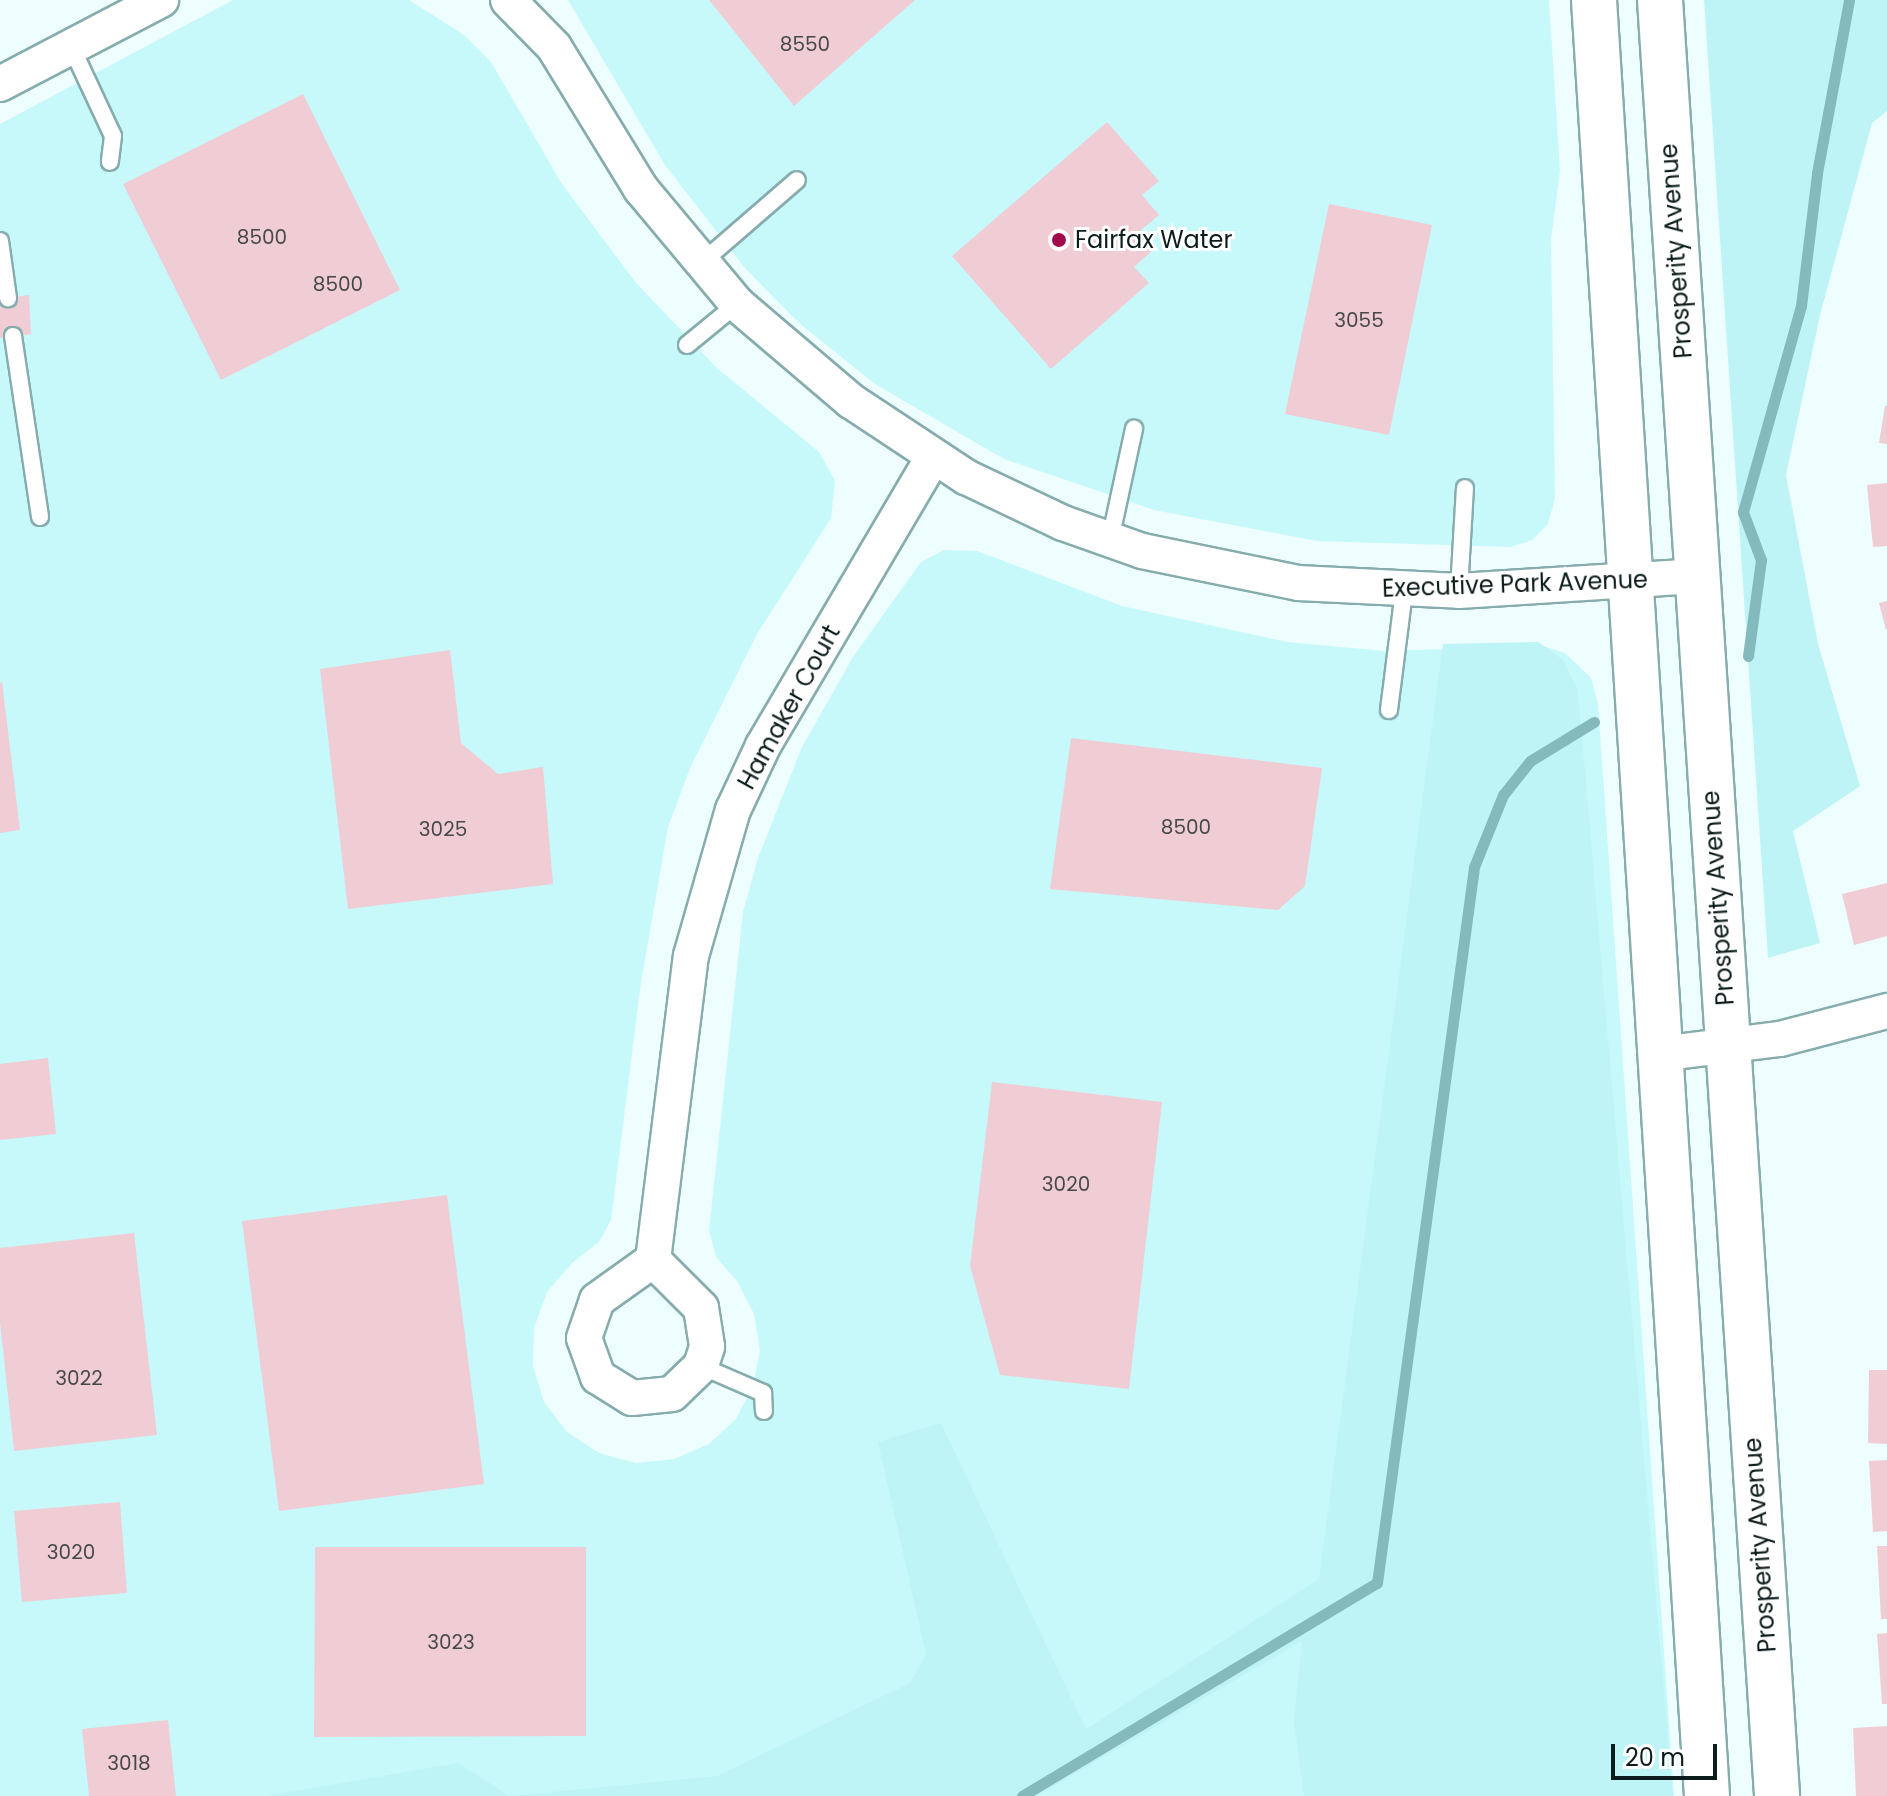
<!DOCTYPE html>
<style>
body{margin:0}
#map{position:relative;width:1887px;height:1796px;overflow:hidden;background:#eefdfe;font-family:Poppins,sans-serif}
div>[style]{position:absolute}
[style*='--x']{left:calc(var(--x)*1px);top:calc(var(--y)*1px);width:calc(var(--w)*1px);rotate:calc(var(--a)*1deg)}
.built>*{inset:0;background:#c7f9fb}
.green>*{inset:0;background:#bff4f6}
.stream>*{height:11px;margin:-5.5px;padding:0 5.5px;transform-origin:5.5px;border-radius:5.5px;background:#85babc}
.building>*{inset:0;background:#f0cdd4}
.roads{filter:drop-shadow(2px 0 #86acad) drop-shadow(-2px 0 #86acad) drop-shadow(0 2px #86acad) drop-shadow(0 -2px #86acad)}
.lane>*{height:16px;margin:-8px;padding:0 8px;transform-origin:8px;border-radius:8px;background:#fff}
.street>*{height:34px;margin:-17px;padding:0 17px;transform-origin:17px;border-radius:17px;background:#fff}
.secondary>*{height:44px;margin:-22px;padding:0 22px;transform-origin:22px;border-radius:22px;background:#fff}
.dots>*{width:22px;height:22px;translate:-50% -50%;box-sizing:border-box;border:4px solid #fff;border-radius:50%}
span{translate:-50% -50%;white-space:nowrap;text-align:center;line-height:1.15;-webkit-text-stroke:6px #fff;paint-order:stroke}
.number-label{font-size:20px;color:#454849}
.number-label span{-webkit-text-stroke-width:0}
.poi-label{font-size:24px;color:#0c1b1b}
.left{translate:0 -50%;text-align:left}
.street-label{font-size:24px;color:#0c1b1b}
.scale{position:absolute;left:1611px;top:1744px;width:106px;height:36px;box-sizing:border-box;border:4px solid #0c1b1b;border-top:0;padding-left:10px;font-size:24px;line-height:28px;white-space:nowrap;color:#0c1b1b;-webkit-text-stroke:6px #fff;paint-order:stroke}
</style>
<div id="map">
<div class="built">
<i style="clip-path:polygon(233px 0,409px 0,464px 35px,491px 62px,562px 184px,636px 283px,718px 369px,819px 452px,835px 481px,831px 518px,757px 634px,690px 768px,668px 827px,641px 982px,611px 1220px,599px 1242px,572px 1263px,547px 1292px,534px 1328px,533px 1366px,544px 1402px,567px 1432px,599px 1453px,636px 1463px,674px 1459px,709px 1444px,736px 1419px,753px 1386px,760px 1350px,754px 1314px,737px 1281px,716px 1257px,709px 1231px,743px 912px,758px 858px,802px 747px,853px 657px,921px 562px,944px 550px,977px 551px,1122px 606px,1287px 642px,1384px 651px,1542px 646px,1565px 653px,1591px 678px,1598px 704px,1674px 1796px,0 1796px,0 124px)"></i>
<i style="clip-path:polygon(568px 0,1549px 0,1560px 171px,1551px 239px,1555px 498px,1548px 524px,1532px 540px,1511px 547px,1317px 541px,1154px 510px,1004px 459px,875px 384px,799px 323px,745px 268px,665px 165px)"></i>
</div>
<div class="green">
<i style="clip-path:polygon(1704px 0,1887px 0,1887px 111px,1872px 123px,1820px 315px,1786px 475px,1818px 644px,1860px 786px,1793px 831px,1820px 943px,1768px 958px)"></i>
<i style="clip-path:polygon(1538px 642px,1563px 660px,1578px 690px,1673px 1796px,1304px 1796px,1294px 1722px,1302px 1641px,1037px 1796px,266px 1796px,458px 1763px,510px 1796px,717px 1776px,910px 1683px,926px 1655px,878px 1442px,941px 1423px,1086px 1729px,1319px 1579px,1443px 644px)"></i>
</div>
<div class="stream">
<i style="--x:1748;--y:656;--w:97;--a:-82.3"></i>
<i style="--x:1761;--y:560;--w:51;--a:-110.6"></i>
<i style="--x:1743;--y:512;--w:214;--a:-74.3"></i>
<i style="--x:1801;--y:306;--w:134;--a:-83.1"></i>
<i style="--x:1817;--y:173;--w:176;--a:-79.5"></i>
<i style="--x:1022;--y:1796;--w:414;--a:-31"></i>
<i style="--x:1377;--y:1583;--w:723;--a:-82.28"></i>
<i style="--x:1474;--y:867;--w:78;--a:-68.1"></i>
<i style="--x:1503;--y:795;--w:43;--a:-51.5"></i>
<i style="--x:1530;--y:761;--w:75;--a:-31.4"></i>
</div>
<div class="building">
<i style="clip-path:polygon(709px 0,915px 0,794px 106px)"></i>
<i style="clip-path:polygon(303px 94px,400px 290px,221px 380px,123px 184px)"></i>
<i style="clip-path:polygon(1107px 122px,1159px 181px,1142px 195px,1159px 215px,1140px 231px,1155px 248px,1134px 267px,1149px 283px,1051px 369px,952px 256px)"></i>
<i style="clip-path:polygon(1329px 204px,1432px 225px,1389px 435px,1285px 414px)"></i>
<i style="clip-path:polygon(29px 295px,31px 334px,0 338px,0 299px)"></i>
<i style="clip-path:polygon(1885px 406px,1887px 406px,1887px 444px,1879px 443px)"></i>
<i style="clip-path:polygon(1887px 483px,1887px 546px,1873px 547px,1867px 485px)"></i>
<i style="clip-path:polygon(1887px 601px,1887px 629px,1886px 630px,1879px 603px)"></i>
<i style="clip-path:polygon(450px 650px,461px 743px,498px 774px,543px 767px,553px 884px,348px 909px,320px 669px)"></i>
<i style="clip-path:polygon(2px 682px,20px 830px,0 833px,0 683px)"></i>
<i style="clip-path:polygon(1071px 738px,1322px 768px,1305px 886px,1278px 910px,1050px 889px)"></i>
<i style="clip-path:polygon(1887px 883px,1887px 936px,1854px 945px,1842px 894px)"></i>
<i style="clip-path:polygon(48px 1058px,56px 1134px,0 1140px,0 1064px)"></i>
<i style="clip-path:polygon(992px 1082px,1162px 1102px,1129px 1389px,1000px 1375px,970px 1266px)"></i>
<i style="clip-path:polygon(447px 1195px,484px 1484px,279px 1511px,242px 1221px)"></i>
<i style="clip-path:polygon(134px 1233px,157px 1435px,14px 1451px,0 1322px,0 1248px)"></i>
<i style="clip-path:polygon(1869px 1370px,1887px 1370px,1887px 1444px,1868px 1443px)"></i>
<i style="clip-path:polygon(1887px 1460px,1887px 1531px,1873px 1532px,1869px 1461px)"></i>
<i style="clip-path:polygon(120px 1502px,127px 1593px,22px 1602px,14px 1511px)"></i>
<i style="clip-path:polygon(1877px 1546px,1887px 1546px,1887px 1619px,1881px 1619px)"></i>
<i style="clip-path:polygon(315px 1547px,586px 1547px,586px 1736px,314px 1737px)"></i>
<i style="clip-path:polygon(1887px 1633px,1887px 1704px,1882px 1704px,1877px 1634px)"></i>
<i style="clip-path:polygon(168px 1720px,176px 1796px,89px 1796px,82px 1729px)"></i>
<i style="clip-path:polygon(1887px 1726px,1887px 1796px,1856px 1796px,1853px 1728px)"></i>
</div>
<div class="roads">
<div class="lane">
<i style="--x:71;--y:46;--w:99;--a:65"></i>
<i style="--x:113;--y:136;--w:26;--a:97"></i>
<i style="--x:0;--y:241;--w:58;--a:82"></i>
<i style="--x:700;--y:264;--w:128;--a:-40.9"></i>
<i style="--x:13;--y:336;--w:183;--a:81.5"></i>
<i style="--x:687;--y:345;--w:65;--a:-39.4"></i>
<i style="--x:1110;--y:540;--w:114;--a:-77.8"></i>
<i style="--x:1459;--y:591;--w:103;--a:-86.7"></i>
<i style="--x:1389;--y:710;--w:119;--a:-82.8"></i>
<i style="--x:701;--y:1366;--w:68;--a:23.5"></i>
<i style="--x:763;--y:1393;--w:18;--a:87"></i>
</div>
<div class="street">
<i style="--x:508;--y:0;--w:66;--a:45.6"></i>
<i style="--x:554;--y:47;--w:167;--a:58.5"></i>
<i style="--x:641;--y:189;--w:150;--a:50.1"></i>
<i style="--x:737;--y:304;--w:150;--a:40.4"></i>
<i style="--x:851;--y:401;--w:138;--a:33.5"></i>
<i style="--x:966;--y:477;--w:107;--a:25.4"></i>
<i style="--x:1063;--y:523;--w:84;--a:19.5"></i>
<i style="--x:1142;--y:551;--w:159;--a:11.6"></i>
<i style="--x:1298;--y:583;--w:161;--a:2.8"></i>
<i style="--x:1459;--y:591;--w:237;--a:-3.6"></i>
<i style="--x:0;--y:84;--w:182;--a:-27.6"></i>
<i style="--x:1659;--y:1054;--w:122;--a:-7.1"></i>
<i style="--x:1780;--y:1039;--w:111;--a:-14.7"></i>
<i style="--x:653;--y:1260;--w:306;--a:-82.9"></i>
<i style="--x:691;--y:956;--w:152;--a:-74"></i>
<i style="--x:733;--y:810;--w:71;--a:-64.9"></i>
<i style="--x:763;--y:746;--w:335;--a:-59.5"></i>
<i style="--x:653;--y:1260;--w:68;--a:45"></i>
<i style="--x:701;--y:1308;--w:39;--a:81"></i>
<i style="--x:707;--y:1347;--w:20;--a:108"></i>
<i style="--x:701;--y:1366;--w:40;--a:136"></i>
<i style="--x:672;--y:1394;--w:40;--a:174.3"></i>
<i style="--x:632;--y:1398;--w:40;--a:-148"></i>
<i style="--x:598;--y:1377;--w:41;--a:-109.7"></i>
<i style="--x:584;--y:1338;--w:40;--a:-71.1"></i>
<i style="--x:597;--y:1300;--w:69;--a:-35.5"></i>
</div>
<div class="secondary">
<i style="--x:1594;--y:0;--w:1800;--a:86.4"></i>
<i style="--x:1660;--y:0;--w:1800;--a:86.27"></i>
</div>
</div>
<div class="dots">
<i style="left:1059px;top:240px;background:#a20b4b"></i>
</div>
<div class="number-label">
<span style="left:805px;top:44px">8550</span>
<span style="left:262px;top:237px">8500</span>
<span style="left:338px;top:284px">8500</span>
<span style="left:1359px;top:320px">3055</span>
<span style="left:1186px;top:827px">8500</span>
<span style="left:443px;top:829px">3025</span>
<span style="left:1066px;top:1184px">3020</span>
<span style="left:79px;top:1378px">3022</span>
<span style="left:71px;top:1552px">3020</span>
<span style="left:451px;top:1642px">3023</span>
<span style="left:129px;top:1763px">3018</span>
</div>
<div class="poi-label">
<span class="left" style="left:1075px;top:240px">Fairfax Water</span>
</div>
<div class="street-label">
<span style="left:1676px;top:251px;rotate:-94deg">Prosperity Avenue</span>
<span style="left:1515px;top:584px;rotate:-2deg">Executive Park Avenue</span>
<span style="left:789px;top:707px;rotate:-61deg">Hamaker Court</span>
<span style="left:1718px;top:898px;rotate:-94deg">Prosperity Avenue</span>
<span style="left:1760px;top:1545px;rotate:-94deg">Prosperity Avenue</span>
</div>
<div class="scale">20 m</div>
</div>
